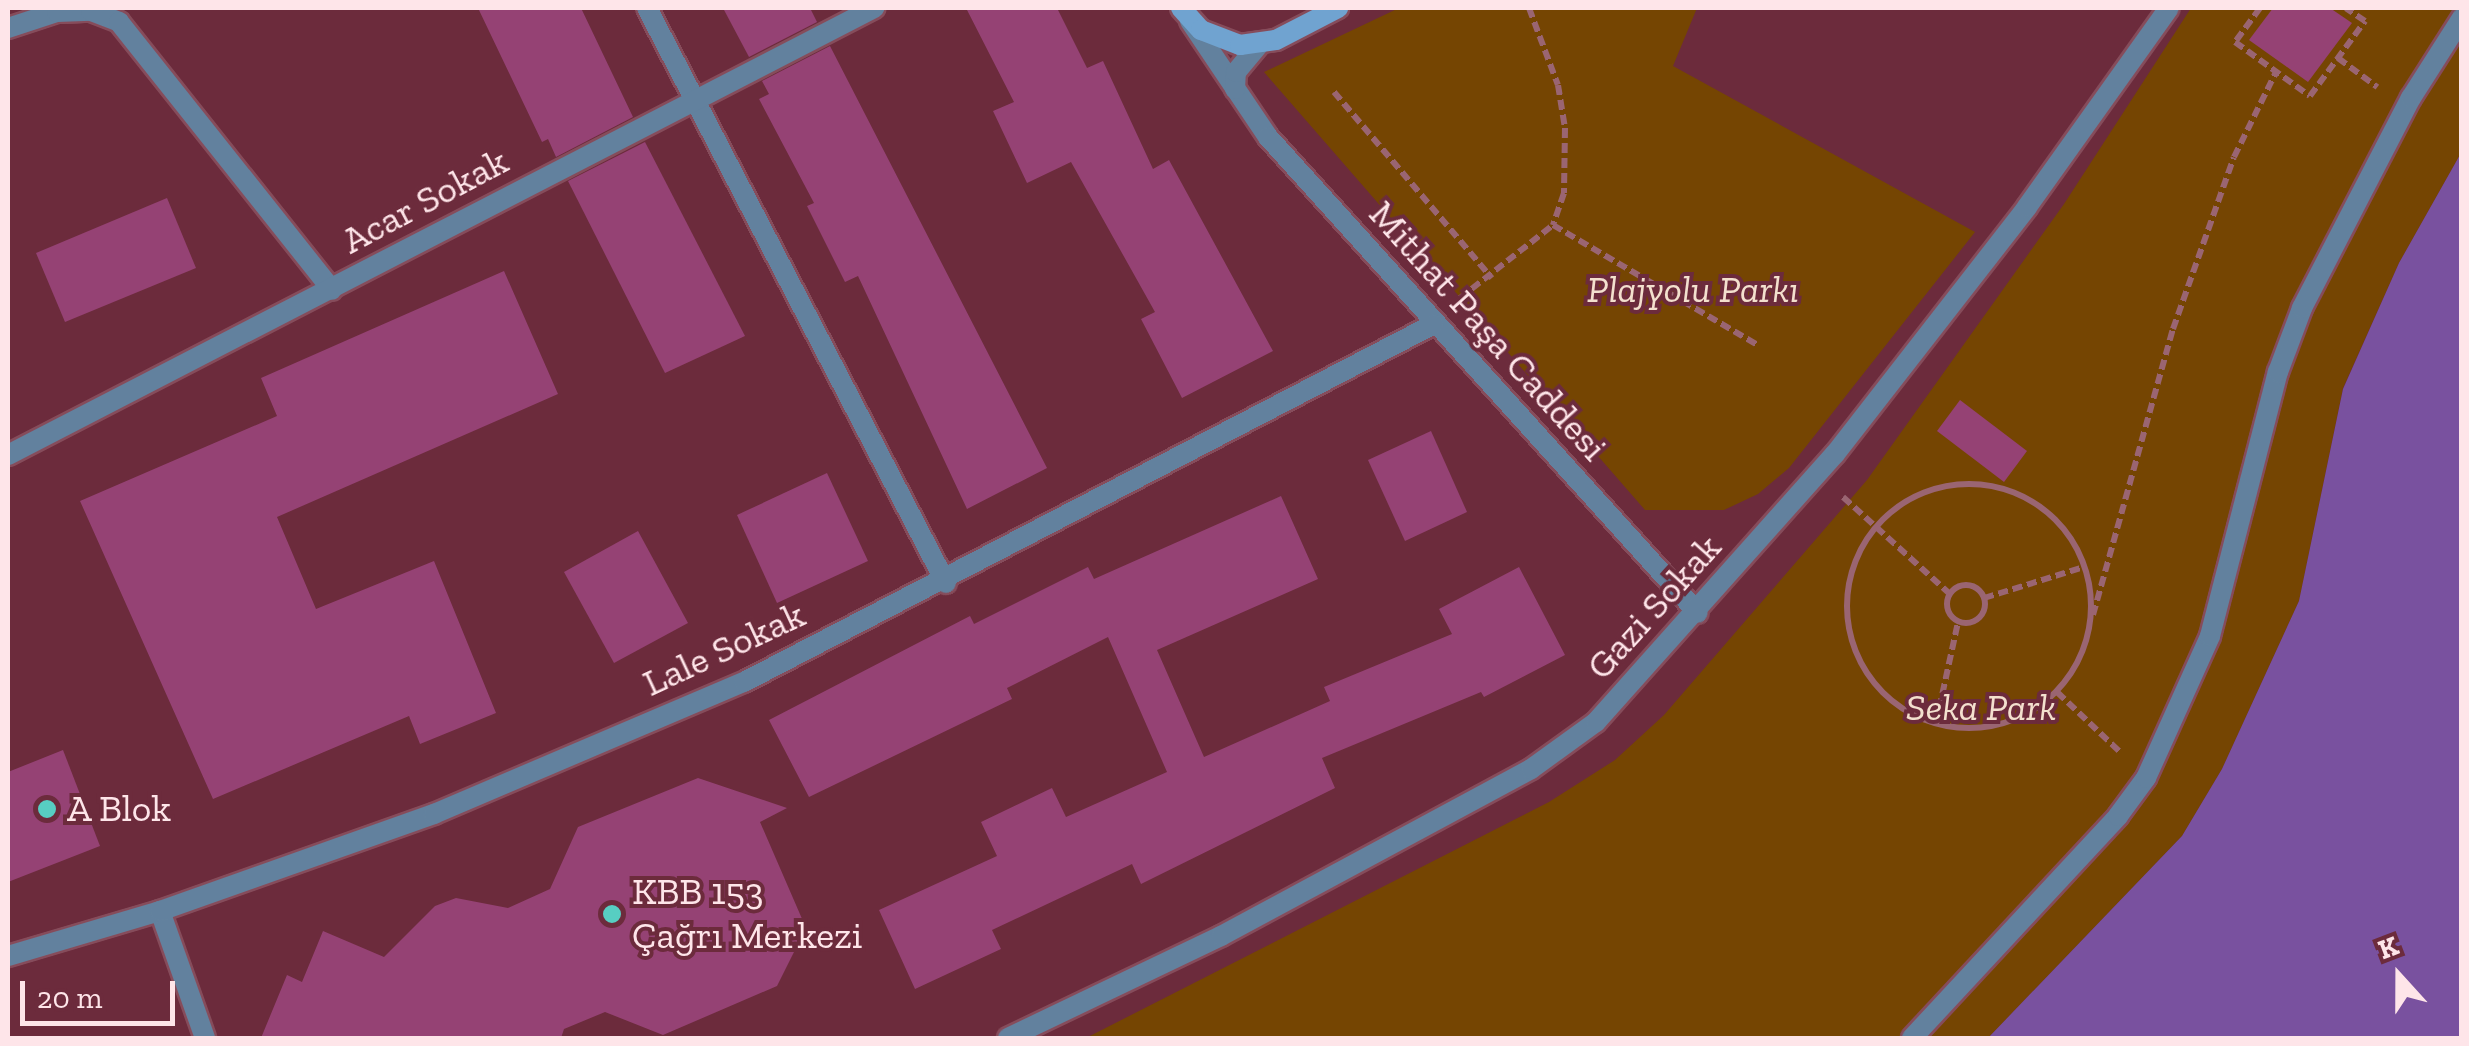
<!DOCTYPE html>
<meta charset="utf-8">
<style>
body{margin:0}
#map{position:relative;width:2469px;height:1046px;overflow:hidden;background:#6c2b3c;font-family:"Zilla Slab",serif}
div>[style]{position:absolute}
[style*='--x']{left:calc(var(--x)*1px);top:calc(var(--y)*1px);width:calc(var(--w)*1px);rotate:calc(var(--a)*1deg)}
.green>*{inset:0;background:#754502}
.water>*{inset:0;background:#79519f}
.building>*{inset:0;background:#954274}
.path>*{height:6px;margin-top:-3px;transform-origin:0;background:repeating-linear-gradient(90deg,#9a6572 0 10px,transparent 0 15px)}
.path>.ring{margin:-3px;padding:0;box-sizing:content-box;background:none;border:6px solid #9a6572;border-radius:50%}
.roads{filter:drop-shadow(2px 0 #864c5b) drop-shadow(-2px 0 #864c5b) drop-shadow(0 2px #864c5b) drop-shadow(0 -2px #864c5b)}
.street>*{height:20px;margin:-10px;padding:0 10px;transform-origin:10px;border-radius:10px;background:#62819e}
.secondary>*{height:20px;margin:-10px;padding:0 10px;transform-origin:10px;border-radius:10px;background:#70a3d0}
.dots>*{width:28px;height:28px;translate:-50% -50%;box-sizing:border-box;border:5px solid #6c2b3c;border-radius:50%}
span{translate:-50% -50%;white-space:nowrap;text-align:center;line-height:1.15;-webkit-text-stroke:8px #6c2b3c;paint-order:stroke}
.street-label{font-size:38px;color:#fee5e9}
.park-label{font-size:38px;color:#f3e0ce;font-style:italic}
.poi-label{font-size:38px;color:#fee5e9}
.left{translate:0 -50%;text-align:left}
.frame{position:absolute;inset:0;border:10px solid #fee5e9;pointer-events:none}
.north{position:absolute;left:2349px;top:926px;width:100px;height:100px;-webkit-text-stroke:8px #6c2b3c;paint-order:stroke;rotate:339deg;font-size:28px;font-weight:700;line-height:40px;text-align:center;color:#fee5e9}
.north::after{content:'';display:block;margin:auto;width:35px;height:45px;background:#fee5e9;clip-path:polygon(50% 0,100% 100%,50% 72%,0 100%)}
.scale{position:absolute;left:20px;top:981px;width:155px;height:45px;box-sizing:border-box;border:5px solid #fee5e9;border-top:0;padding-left:12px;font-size:30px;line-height:35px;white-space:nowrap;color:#fee5e9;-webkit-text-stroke:8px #6c2b3c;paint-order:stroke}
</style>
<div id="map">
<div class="green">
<i style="clip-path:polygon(1399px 8px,1697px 8px,1673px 66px,1975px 232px,1789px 468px,1758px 494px,1724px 510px,1645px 510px,1264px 72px)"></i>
<i style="clip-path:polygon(2191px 8px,2461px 8px,2461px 153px,2399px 263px,2343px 388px,2299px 601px,2222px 769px,2182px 836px,1988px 1038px,1086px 1038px,1549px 802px,1615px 760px,1664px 715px,1867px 480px,2064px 204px)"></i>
</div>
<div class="water">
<i style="clip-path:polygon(2461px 153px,2461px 1038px,1988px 1038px,2182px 836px,2222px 769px,2299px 601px,2343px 389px,2399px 263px)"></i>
</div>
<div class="building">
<i style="clip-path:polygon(478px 8px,581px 8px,633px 117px,556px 157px,548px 139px,542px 142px)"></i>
<i style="clip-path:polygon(723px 8px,810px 8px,817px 22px,749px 57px)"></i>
<i style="clip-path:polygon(966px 8px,1057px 8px,1087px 68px,1103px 61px,1153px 169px,1169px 160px,1273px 351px,1182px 398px,1141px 319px,1155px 312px,1071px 162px,1027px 183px,993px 111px,1014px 102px)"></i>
<i style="clip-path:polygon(2273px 8px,2330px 8px,2352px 23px,2308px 82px,2249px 40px)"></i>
<i style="clip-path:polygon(830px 46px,1047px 468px,967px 509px,858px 276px,845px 282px,807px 206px,814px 203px,759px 99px,769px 94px,762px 81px)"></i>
<i style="clip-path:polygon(645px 142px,745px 336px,665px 373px,568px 181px)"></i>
<i style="clip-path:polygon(167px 198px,196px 268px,65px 322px,36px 253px)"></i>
<i style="clip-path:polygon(504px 271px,558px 394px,277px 517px,316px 609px,434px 561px,496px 713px,420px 744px,409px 716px,213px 799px,80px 501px,277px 416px,261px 378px)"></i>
<i style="clip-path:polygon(1960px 400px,2027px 451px,2004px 482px,1937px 431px)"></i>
<i style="clip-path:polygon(1431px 431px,1467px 512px,1405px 541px,1368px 460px)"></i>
<i style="clip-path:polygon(827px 473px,868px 561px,777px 603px,737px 515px)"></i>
<i style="clip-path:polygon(1281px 496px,1318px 579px,1157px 650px,1204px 757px,1330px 701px,1324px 687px,1452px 634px,1439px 609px,1519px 567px,1565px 655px,1484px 697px,1481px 692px,1322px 758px,1335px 788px,1141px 884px,1132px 864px,992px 930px,1001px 949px,915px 989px,879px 910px,997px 856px,981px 822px,1052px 788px,1066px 817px,1167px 772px,1108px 637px,1007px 688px,1012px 699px,809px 797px,769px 720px,970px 616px,974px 624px,1088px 567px,1094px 579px)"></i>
<i style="clip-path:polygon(638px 531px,688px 623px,614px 663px,564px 572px)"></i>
<i style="clip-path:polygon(63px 750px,100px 846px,8px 882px,8px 772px)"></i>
<i style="clip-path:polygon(698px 778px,787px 808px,760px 822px,806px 928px,777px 986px,663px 1035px,605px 1012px,564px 1029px,561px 1038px,261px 1038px,287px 975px,302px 982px,323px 931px,384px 957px,435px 906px,456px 898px,508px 908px,550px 889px,578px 827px)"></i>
</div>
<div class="path">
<i style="--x:1529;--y:8;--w:82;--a:69.4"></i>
<i style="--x:1558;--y:85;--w:44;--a:80.8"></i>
<i style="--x:1565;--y:128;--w:65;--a:90.9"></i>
<i style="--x:1564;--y:193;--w:34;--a:109"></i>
<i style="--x:1553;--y:225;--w:239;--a:30.4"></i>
<i style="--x:2260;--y:8;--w:42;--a:126.3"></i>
<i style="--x:2235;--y:42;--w:92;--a:35.8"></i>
<i style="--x:2310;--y:96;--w:93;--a:-53.7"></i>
<i style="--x:2365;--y:21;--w:23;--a:-146"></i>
<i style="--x:2338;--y:58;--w:49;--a:36.6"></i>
<i style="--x:1334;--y:92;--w:244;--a:49.7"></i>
<i style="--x:1460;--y:298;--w:118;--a:-38.1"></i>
<i class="ring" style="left:1847px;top:484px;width:238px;height:238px"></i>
<i style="--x:1843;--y:497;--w:144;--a:42.2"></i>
<i class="ring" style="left:1947px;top:585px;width:32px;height:32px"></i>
<i style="--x:1984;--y:598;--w:105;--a:-17.2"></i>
<i style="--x:2093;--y:615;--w:297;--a:-74.4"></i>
<i style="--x:2173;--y:329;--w:182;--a:-70.5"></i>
<i style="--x:2234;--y:157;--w:95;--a:-63.7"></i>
<i style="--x:2057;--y:692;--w:88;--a:43.6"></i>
<i style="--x:1936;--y:723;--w:103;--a:-77.7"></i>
</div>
<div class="roads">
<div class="street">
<i style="--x:647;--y:8;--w:648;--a:62.53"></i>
<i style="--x:1190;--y:21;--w:140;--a:56.1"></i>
<i style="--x:1268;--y:137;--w:641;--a:47.91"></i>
<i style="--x:8;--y:28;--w:52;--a:-18.1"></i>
<i style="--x:57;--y:12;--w:34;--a:-2"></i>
<i style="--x:91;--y:11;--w:30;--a:21"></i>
<i style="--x:119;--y:22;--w:342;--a:51.5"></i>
<i style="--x:1235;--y:89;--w:17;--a:-87"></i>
<i style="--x:1236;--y:72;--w:35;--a:-50"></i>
<i style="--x:8;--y:455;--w:975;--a:-27.3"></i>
<i style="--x:160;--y:911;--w:135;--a:70.5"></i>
<i style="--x:8;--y:956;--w:159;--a:-16.5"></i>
<i style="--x:160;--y:911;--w:291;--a:-19.5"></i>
<i style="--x:434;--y:814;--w:337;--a:-23.1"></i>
<i style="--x:744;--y:682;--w:777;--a:-27.42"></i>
<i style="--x:1008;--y:1038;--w:236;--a:-25.6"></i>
<i style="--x:1221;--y:936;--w:352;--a:-28.3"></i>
<i style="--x:1531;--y:769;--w:80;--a:-35.9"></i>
<i style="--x:1596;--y:722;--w:359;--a:-48.3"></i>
<i style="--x:1835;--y:454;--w:313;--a:-52.1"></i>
<i style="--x:2027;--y:207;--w:244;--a:-54.5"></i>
<i style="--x:1912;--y:1038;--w:303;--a:-47.1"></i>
<i style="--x:2118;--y:816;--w:47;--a:-53.6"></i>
<i style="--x:2146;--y:778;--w:156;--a:-65.7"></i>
<i style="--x:2210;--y:636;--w:273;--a:-75.6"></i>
<i style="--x:2278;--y:372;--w:68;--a:-69.4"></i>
<i style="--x:2302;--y:308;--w:237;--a:-62.6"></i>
<i style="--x:2411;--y:98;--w:95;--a:-57.5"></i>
</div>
<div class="secondary">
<i style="--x:1181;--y:8;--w:30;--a:48"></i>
<i style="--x:1201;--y:30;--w:42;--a:21"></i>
<i style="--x:1240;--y:45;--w:36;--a:-8"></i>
<i style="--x:1276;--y:40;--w:70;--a:-27.3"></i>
</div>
</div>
<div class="dots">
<i style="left:47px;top:809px;background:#57cec2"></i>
<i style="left:612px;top:914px;background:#57cec2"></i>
</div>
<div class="street-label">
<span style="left:425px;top:201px;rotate:-28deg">Acar Sokak</span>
<span style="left:1488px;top:331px;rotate:48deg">Mithat Paşa Caddesi</span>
<span style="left:1654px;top:607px;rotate:-48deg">Gazi Sokak</span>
<span style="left:724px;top:649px;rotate:-25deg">Lale Sokak</span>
</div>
<div class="park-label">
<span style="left:1693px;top:290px">Plajyolu Parkı</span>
<span style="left:1981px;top:708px">Seka Park</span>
</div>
<div class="poi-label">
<span class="left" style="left:67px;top:809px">A Blok</span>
<span class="left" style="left:632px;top:914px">KBB 153<br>Çağrı Merkezi</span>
</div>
<div class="frame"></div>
<div class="north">K</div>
<div class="scale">20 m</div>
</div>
